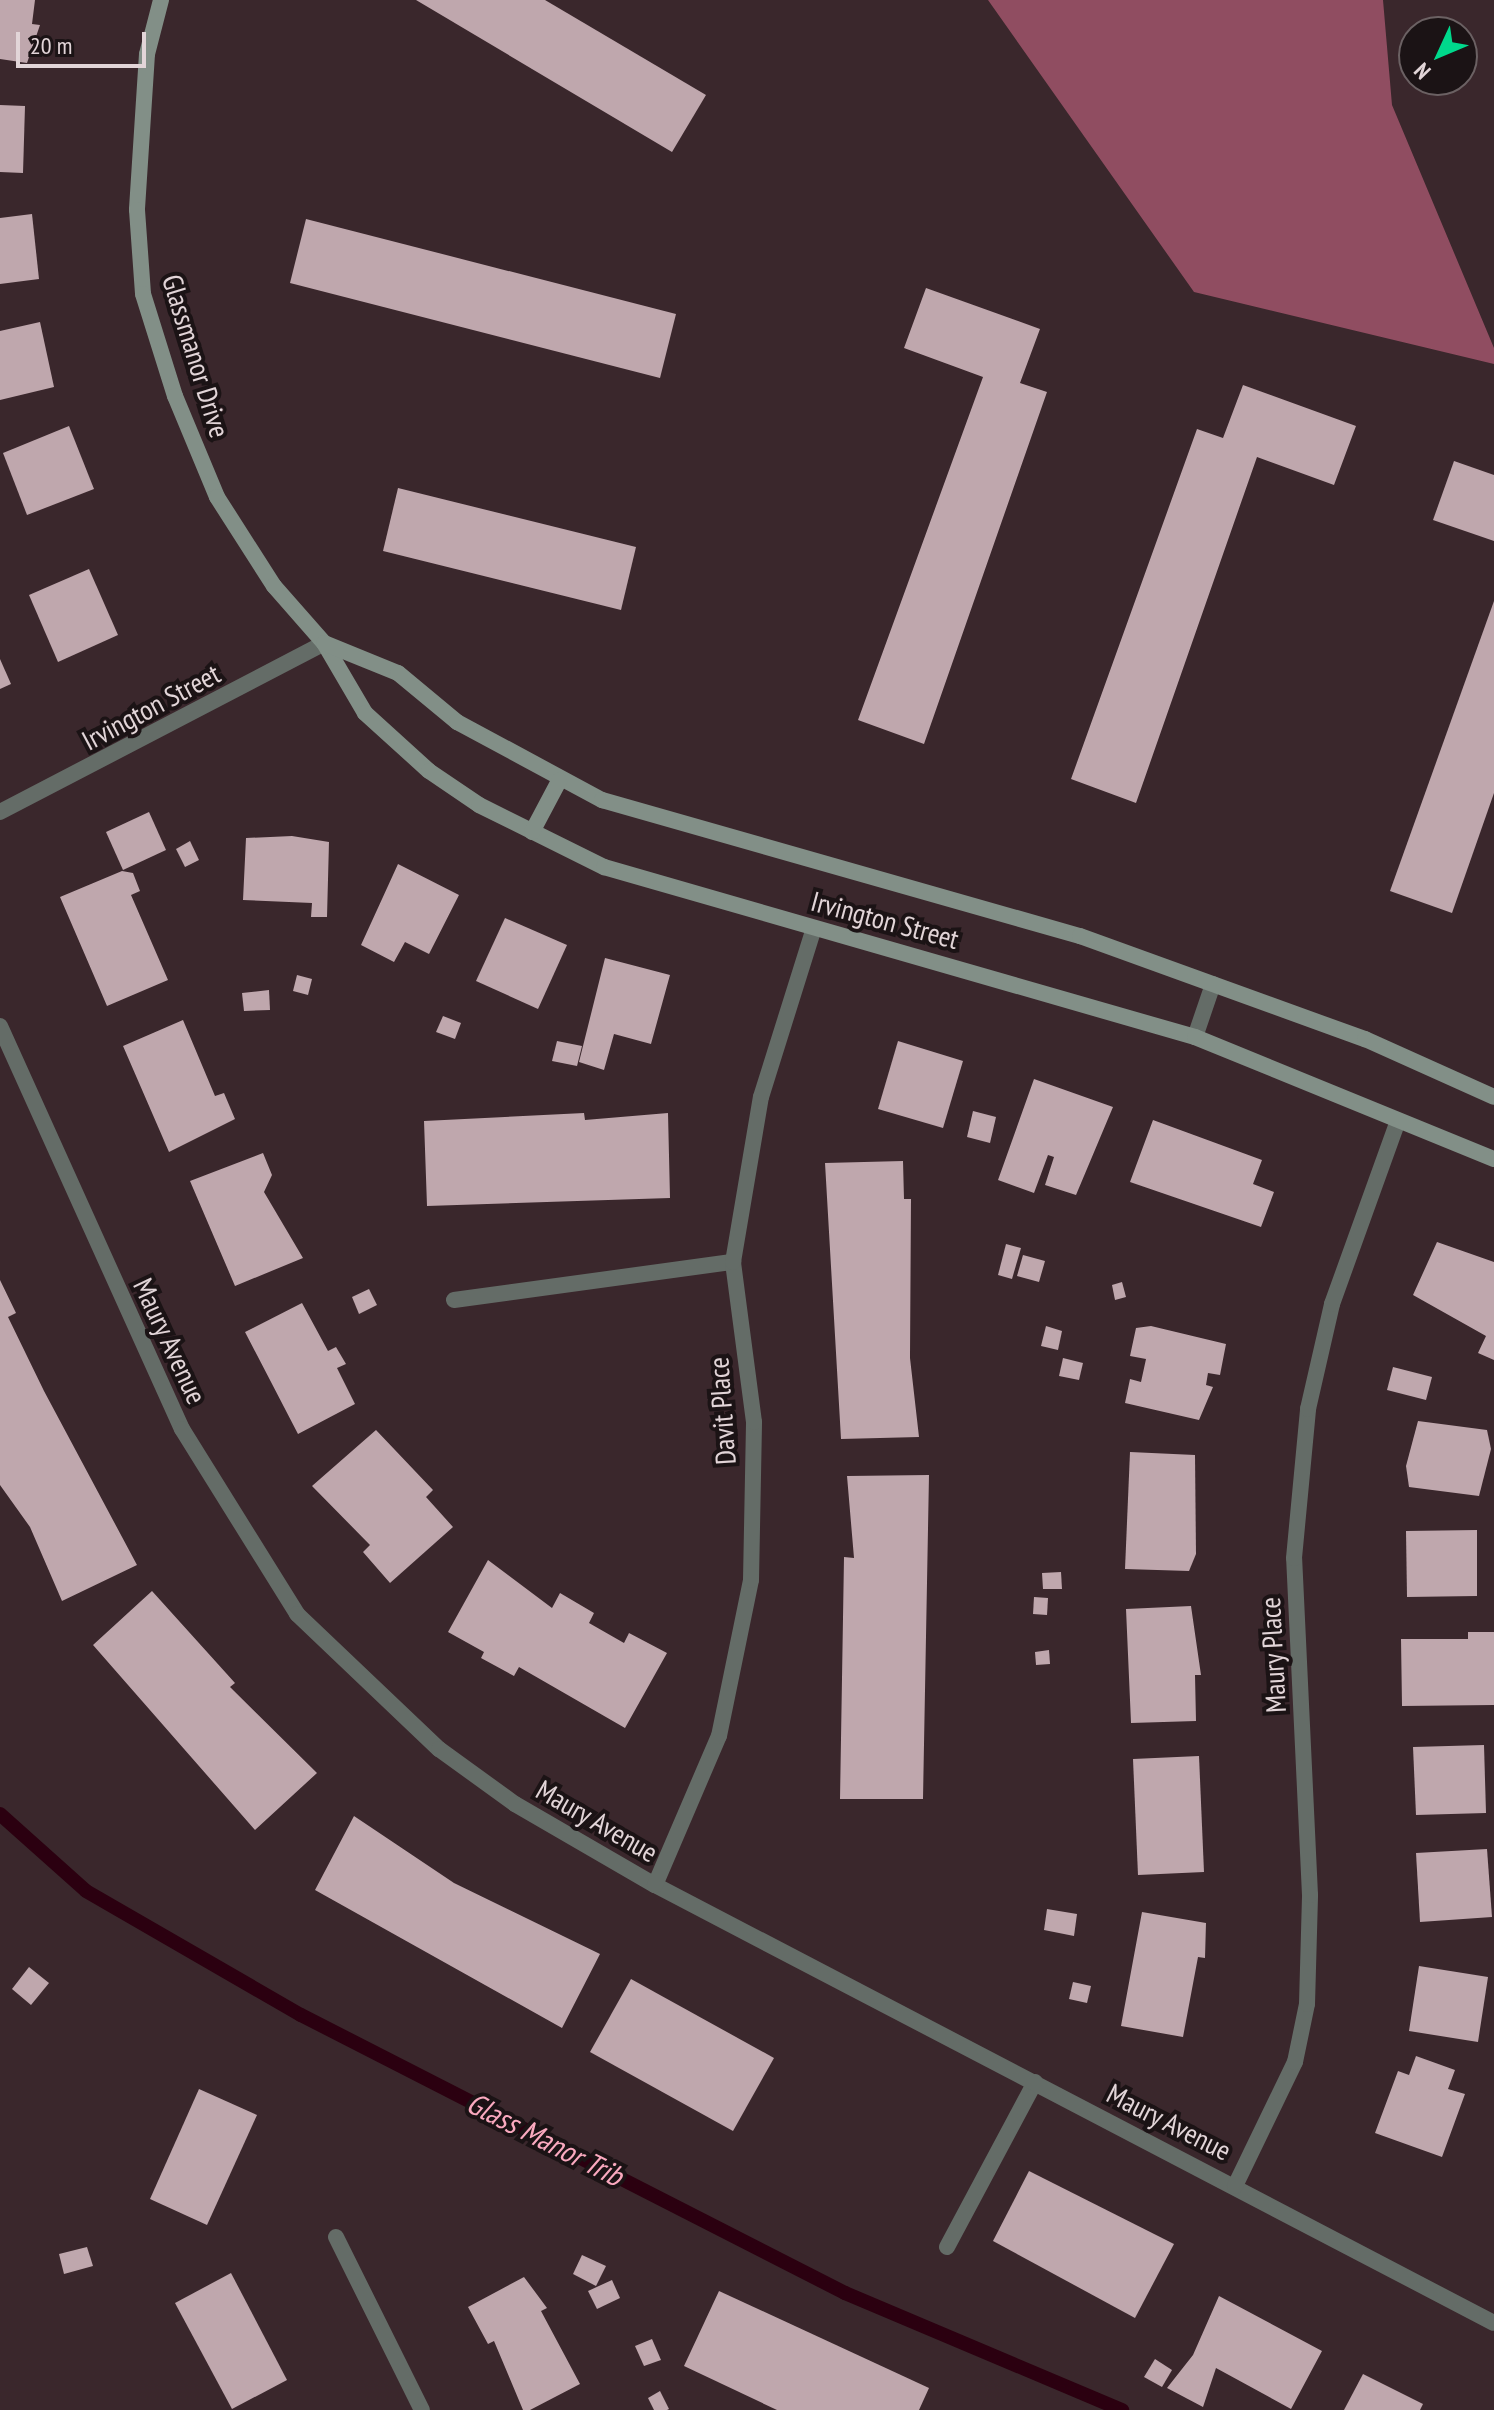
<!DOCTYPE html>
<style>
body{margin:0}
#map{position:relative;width:1494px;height:2410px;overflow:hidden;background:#3a272c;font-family:"PT Sans Narrow",sans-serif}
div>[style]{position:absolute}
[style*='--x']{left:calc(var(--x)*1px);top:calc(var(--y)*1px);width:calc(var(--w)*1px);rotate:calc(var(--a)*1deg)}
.forest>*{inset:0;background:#904d61}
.stream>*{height:14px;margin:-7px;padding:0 7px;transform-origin:7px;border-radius:7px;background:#2b0010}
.building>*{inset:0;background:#bfa7ad}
.lane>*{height:16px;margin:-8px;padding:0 8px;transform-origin:8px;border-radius:8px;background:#646c67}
.street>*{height:16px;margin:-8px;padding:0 8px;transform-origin:8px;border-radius:8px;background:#646c67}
.secondary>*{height:16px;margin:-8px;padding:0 8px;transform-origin:8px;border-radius:8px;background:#828f87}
span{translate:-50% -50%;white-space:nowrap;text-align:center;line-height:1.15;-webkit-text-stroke:8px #1b1315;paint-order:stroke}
.street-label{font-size:28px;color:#e2d5d8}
.water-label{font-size:30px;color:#faa9bf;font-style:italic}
.north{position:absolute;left:1398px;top:16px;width:80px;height:80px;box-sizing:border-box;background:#1b1315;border:2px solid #6b6163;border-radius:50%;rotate:226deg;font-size:22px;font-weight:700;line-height:32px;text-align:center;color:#e2d5d8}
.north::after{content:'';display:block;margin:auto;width:28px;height:36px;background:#00d98c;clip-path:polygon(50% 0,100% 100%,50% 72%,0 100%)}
.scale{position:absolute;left:16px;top:32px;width:130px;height:36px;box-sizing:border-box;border:4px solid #e2d5d8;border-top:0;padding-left:10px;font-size:24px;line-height:28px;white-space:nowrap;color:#e2d5d8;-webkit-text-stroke:6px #1b1315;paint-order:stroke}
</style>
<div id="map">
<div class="forest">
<i style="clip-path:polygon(988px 0,1383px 0,1392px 105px,1494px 348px,1494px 364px,1194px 292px)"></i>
</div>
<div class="stream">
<i style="--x:0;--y:1814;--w:115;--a:41.8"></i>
<i style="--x:86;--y:1891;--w:248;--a:30"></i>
<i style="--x:301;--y:2015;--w:611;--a:27.07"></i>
<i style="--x:845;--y:2293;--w:301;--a:22.9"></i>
</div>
<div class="building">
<i style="clip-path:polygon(0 0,35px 0,32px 24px,40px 25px,27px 63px,0 59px)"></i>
<i style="clip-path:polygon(416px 0,545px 0,706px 95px,672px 152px)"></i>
<i style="clip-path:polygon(0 105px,25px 106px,23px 173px,0 172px)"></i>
<i style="clip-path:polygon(32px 214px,39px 279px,0 284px,0 218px)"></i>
<i style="clip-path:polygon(306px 219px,676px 314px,660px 378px,290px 283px)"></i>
<i style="clip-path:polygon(926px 288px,1040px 329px,1020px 383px,1047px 392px,924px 744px,858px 720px,983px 377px,904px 348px)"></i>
<i style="clip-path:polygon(40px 322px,54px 387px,0 400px,0 331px)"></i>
<i style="clip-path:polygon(1243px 385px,1356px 426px,1334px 485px,1257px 457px,1136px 803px,1071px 779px,1197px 429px,1223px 438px)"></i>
<i style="clip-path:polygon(69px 426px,94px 489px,27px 515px,3px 453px)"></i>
<i style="clip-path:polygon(1454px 461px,1494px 475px,1494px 541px,1433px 520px)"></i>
<i style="clip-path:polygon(398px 488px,636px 547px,621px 610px,383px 551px)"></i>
<i style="clip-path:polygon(89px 569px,118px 635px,58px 662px,29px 595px)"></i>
<i style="clip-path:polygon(1494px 601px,1494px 793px,1452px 913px,1390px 891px)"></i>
<i style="clip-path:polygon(0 659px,11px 684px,0 689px)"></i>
<i style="clip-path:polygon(149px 812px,166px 850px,123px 870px,106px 832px)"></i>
<i style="clip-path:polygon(292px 836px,329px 842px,327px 917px,311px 917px,312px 903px,243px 900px,246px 838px)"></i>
<i style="clip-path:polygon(190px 841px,199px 860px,185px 867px,176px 849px)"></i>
<i style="clip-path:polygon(398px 864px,459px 895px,429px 954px,405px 942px,394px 962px,361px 945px)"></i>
<i style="clip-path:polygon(122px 871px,133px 873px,140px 891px,131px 895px,168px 980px,107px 1006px,60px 897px)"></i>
<i style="clip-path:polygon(505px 918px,567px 945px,538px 1009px,476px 981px)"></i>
<i style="clip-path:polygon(605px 958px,670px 975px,651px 1044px,614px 1034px,604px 1070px,579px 1062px)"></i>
<i style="clip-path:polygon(297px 975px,312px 979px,308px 995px,293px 991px)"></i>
<i style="clip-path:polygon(269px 990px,270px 1010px,244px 1011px,242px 993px)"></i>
<i style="clip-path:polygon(443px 1016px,461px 1023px,455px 1039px,436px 1032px)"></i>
<i style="clip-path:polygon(183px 1020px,215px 1096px,224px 1093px,235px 1119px,169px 1152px,123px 1046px)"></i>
<i style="clip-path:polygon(557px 1041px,582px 1046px,577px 1066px,552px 1061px)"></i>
<i style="clip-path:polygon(898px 1041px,963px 1061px,943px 1128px,878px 1109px)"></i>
<i style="clip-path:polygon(1034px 1079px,1113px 1107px,1076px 1195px,1045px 1185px,1054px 1157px,1048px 1155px,1034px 1193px,998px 1180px)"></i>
<i style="clip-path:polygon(973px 1111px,996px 1117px,990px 1143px,967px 1137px)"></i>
<i style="clip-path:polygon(584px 1113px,585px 1120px,668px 1113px,670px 1198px,427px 1206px,424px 1121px)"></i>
<i style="clip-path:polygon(1153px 1120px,1262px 1160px,1253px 1184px,1274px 1192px,1261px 1227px,1130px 1182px)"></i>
<i style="clip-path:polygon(263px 1153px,272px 1175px,264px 1192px,303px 1258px,235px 1286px,190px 1181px)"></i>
<i style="clip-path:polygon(903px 1161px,904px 1199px,911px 1199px,910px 1358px,919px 1437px,841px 1439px,825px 1163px)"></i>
<i style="clip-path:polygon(1437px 1242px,1494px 1262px,1494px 1360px,1478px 1353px,1486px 1336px,1413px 1295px)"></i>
<i style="clip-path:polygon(1006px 1244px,1021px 1248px,1012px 1279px,998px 1275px)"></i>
<i style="clip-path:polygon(1023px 1255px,1045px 1261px,1039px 1282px,1017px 1276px)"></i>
<i style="clip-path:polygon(0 1280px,16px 1313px,8px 1317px,44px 1391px,137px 1565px,62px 1601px,30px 1527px,0 1485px)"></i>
<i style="clip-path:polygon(1122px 1282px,1126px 1297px,1115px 1300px,1112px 1285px)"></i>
<i style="clip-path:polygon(369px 1289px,377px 1305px,359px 1314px,352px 1297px)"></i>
<i style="clip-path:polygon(302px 1303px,328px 1351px,336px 1347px,346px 1364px,337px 1368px,355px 1404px,298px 1434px,245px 1332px)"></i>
<i style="clip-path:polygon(1046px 1326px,1062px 1331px,1058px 1350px,1041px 1346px)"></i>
<i style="clip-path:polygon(1151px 1326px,1226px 1344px,1220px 1375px,1208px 1373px,1206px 1385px,1213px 1387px,1199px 1420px,1125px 1403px,1130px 1379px,1141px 1382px,1146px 1359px,1130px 1356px,1136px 1328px)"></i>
<i style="clip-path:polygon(1063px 1358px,1083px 1363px,1079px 1380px,1059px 1376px)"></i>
<i style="clip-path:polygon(1393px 1367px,1432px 1377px,1426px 1400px,1387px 1390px)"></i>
<i style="clip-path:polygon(1418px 1421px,1487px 1430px,1491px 1449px,1479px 1496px,1409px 1487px,1406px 1466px)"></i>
<i style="clip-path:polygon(376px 1430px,433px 1490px,426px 1497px,453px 1527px,390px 1583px,363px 1552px,370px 1545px,312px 1486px)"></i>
<i style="clip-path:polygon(1130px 1452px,1195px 1455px,1196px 1554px,1189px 1571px,1125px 1569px)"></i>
<i style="clip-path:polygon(929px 1475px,923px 1799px,840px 1799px,844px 1557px,854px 1558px,847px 1476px)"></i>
<i style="clip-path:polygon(1477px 1530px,1477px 1596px,1407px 1597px,1406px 1531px)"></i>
<i style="clip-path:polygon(488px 1560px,552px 1608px,560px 1593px,594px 1613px,589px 1623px,624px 1643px,629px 1633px,667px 1653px,625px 1728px,519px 1667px,514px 1676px,481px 1658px,484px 1652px,448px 1632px)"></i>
<i style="clip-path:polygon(1061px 1572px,1062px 1589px,1043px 1589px,1042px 1573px)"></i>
<i style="clip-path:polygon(152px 1591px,235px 1683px,230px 1687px,317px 1773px,255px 1830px,93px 1645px)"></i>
<i style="clip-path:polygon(1034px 1597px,1048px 1598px,1047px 1615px,1033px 1614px)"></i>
<i style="clip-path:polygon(1191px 1606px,1201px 1675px,1195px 1675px,1196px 1721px,1131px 1723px,1126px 1609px)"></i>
<i style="clip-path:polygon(1468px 1632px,1494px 1632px,1494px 1705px,1402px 1706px,1401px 1639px,1468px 1639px)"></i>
<i style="clip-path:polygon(1049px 1650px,1050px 1664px,1036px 1665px,1035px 1652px)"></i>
<i style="clip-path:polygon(1484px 1745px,1486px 1813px,1416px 1815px,1413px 1747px)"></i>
<i style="clip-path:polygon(1199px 1756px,1204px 1872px,1138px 1875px,1133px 1759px)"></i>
<i style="clip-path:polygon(354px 1816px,454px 1883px,600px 1954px,562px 2028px,315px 1890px)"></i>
<i style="clip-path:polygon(1487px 1849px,1492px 1917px,1420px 1922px,1416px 1853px)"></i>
<i style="clip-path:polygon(1047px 1909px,1077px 1914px,1074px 1936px,1044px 1930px)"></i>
<i style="clip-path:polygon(1142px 1912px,1206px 1923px,1205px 1958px,1198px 1957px,1183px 2037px,1121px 2026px)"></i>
<i style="clip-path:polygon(1419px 1966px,1488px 1977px,1478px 2042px,1409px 2031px)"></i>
<i style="clip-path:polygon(29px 1967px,49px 1983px,31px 2005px,12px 1989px)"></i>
<i style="clip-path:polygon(631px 1979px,774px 2058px,733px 2131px,590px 2052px)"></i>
<i style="clip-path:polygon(1073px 1982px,1091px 1986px,1087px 2003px,1069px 1999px)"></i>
<i style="clip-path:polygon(1416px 2056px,1455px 2070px,1448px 2089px,1465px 2094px,1442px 2157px,1375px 2133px,1398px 2071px,1409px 2075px)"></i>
<i style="clip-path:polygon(199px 2089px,257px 2115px,207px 2225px,150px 2199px)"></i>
<i style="clip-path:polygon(1029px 2171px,1174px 2244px,1135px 2318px,993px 2241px)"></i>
<i style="clip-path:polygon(87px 2247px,93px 2266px,64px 2274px,59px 2254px)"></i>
<i style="clip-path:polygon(582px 2255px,606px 2266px,596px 2286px,573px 2274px)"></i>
<i style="clip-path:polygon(231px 2273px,287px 2380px,232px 2409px,175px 2303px)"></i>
<i style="clip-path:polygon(524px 2277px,547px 2308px,541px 2311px,580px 2384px,530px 2410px,523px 2410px,494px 2341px,488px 2344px,468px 2307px)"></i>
<i style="clip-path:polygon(612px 2280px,620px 2298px,597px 2309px,588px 2291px)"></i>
<i style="clip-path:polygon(719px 2291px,929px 2388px,919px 2410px,777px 2410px,684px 2366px)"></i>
<i style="clip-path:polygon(1219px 2296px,1322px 2351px,1291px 2409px,1216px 2368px,1203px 2407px,1167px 2388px,1193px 2355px)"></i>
<i style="clip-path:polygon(652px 2339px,661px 2360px,644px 2366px,635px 2346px)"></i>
<i style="clip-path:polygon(1155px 2359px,1172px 2370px,1162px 2387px,1144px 2377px)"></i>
<i style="clip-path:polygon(1363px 2374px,1423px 2404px,1420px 2410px,1344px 2410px)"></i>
<i style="clip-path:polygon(660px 2391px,669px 2409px,667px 2410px,654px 2410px,648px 2398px)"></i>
</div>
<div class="lane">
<i style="--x:1195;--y:1037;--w:56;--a:-71.2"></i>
<i style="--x:454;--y:1300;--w:282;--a:-7.8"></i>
<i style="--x:947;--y:2247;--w:187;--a:-61.9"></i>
</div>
<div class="street">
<i style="--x:0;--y:812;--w:365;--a:-27.5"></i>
<i style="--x:0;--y:1026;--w:442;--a:65.7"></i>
<i style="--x:182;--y:1429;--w:218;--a:58.1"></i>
<i style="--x:297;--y:1614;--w:196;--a:43.6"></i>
<i style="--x:439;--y:1749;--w:94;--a:35.9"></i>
<i style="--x:515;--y:1804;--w:162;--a:30.1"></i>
<i style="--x:655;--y:1885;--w:946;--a:27.57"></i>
<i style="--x:655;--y:1885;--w:162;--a:-66.8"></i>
<i style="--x:719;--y:1736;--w:159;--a:-78.4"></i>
<i style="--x:751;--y:1580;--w:158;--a:-88.9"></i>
<i style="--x:754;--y:1422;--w:161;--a:-97.5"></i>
<i style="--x:733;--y:1262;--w:167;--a:-80.4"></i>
<i style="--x:761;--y:1097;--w:177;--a:-72.6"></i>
<i style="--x:1235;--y:2186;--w:138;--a:-64.2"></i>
<i style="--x:1295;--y:2062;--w:59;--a:-78.3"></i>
<i style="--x:1307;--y:2004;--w:109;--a:-88.4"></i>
<i style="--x:1310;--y:1895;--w:337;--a:-92.7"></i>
<i style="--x:1294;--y:1558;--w:150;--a:-84.6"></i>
<i style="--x:1308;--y:1409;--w:108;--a:-77.1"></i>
<i style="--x:1332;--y:1304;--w:195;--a:-70.2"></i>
<i style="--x:336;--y:2237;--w:193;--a:63.6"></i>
</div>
<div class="secondary">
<i style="--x:161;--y:0;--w:56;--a:104.5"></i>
<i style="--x:147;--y:54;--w:156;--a:93.7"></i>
<i style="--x:137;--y:210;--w:84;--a:85.9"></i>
<i style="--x:143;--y:294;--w:107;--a:72.6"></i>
<i style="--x:175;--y:396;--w:109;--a:67.4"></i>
<i style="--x:217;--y:497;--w:106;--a:57.4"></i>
<i style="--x:274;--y:586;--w:76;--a:48.7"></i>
<i style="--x:324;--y:643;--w:81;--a:59.6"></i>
<i style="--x:365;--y:713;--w:86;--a:42.2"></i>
<i style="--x:429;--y:771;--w:60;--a:34.2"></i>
<i style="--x:479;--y:805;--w:140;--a:26.4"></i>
<i style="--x:604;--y:867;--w:615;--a:16.05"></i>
<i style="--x:1195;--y:1037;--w:323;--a:22.2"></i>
<i style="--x:324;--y:643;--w:80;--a:22.1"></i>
<i style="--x:398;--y:673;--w:77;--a:39.7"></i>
<i style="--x:457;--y:722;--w:165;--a:28.3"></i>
<i style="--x:602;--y:800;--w:497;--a:15.9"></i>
<i style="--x:1080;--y:936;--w:303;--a:19.9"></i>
<i style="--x:1365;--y:1039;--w:141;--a:24.2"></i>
<i style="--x:532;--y:832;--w:58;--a:-62.1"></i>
</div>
<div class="street-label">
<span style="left:196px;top:356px;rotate:73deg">Glassmanor Drive</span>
<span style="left:151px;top:707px;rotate:-28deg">Irvington Street</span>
<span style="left:885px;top:920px;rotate:15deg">Irvington Street</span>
<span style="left:170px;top:1341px;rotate:65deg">Maury Avenue</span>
<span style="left:722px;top:1411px;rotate:-94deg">Davit Place</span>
<span style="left:1273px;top:1655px;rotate:-93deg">Maury Place</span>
<span style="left:597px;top:1821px;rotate:30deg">Maury Avenue</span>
<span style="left:1169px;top:2122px;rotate:27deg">Maury Avenue</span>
</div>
<div class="water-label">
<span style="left:545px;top:2139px;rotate:27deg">Glass Manor Trib</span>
</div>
<div class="north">N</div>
<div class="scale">20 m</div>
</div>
